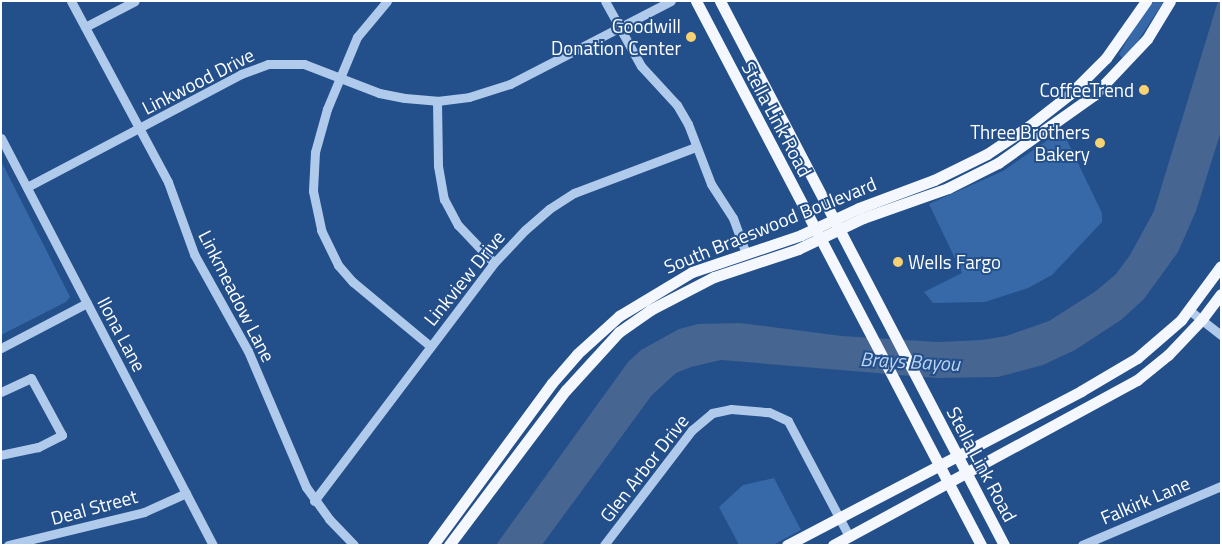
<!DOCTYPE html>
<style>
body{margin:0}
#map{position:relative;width:1222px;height:546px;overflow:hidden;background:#234f8b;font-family:"Titillium Web",sans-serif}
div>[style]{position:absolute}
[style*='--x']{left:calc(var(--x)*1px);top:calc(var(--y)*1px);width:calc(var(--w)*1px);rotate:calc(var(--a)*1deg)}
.green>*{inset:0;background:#3768a8}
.water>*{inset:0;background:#466591}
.minor>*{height:9px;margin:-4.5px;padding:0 4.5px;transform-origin:4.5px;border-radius:4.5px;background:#b0caeb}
.major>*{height:11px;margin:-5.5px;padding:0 5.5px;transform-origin:5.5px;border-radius:5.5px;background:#f4f8fe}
.dots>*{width:14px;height:14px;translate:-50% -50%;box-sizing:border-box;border:2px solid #234f8b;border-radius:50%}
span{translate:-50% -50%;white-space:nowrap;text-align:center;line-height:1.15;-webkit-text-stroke:4px #234f8b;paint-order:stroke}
.poi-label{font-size:19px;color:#fff}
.right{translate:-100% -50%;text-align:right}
.left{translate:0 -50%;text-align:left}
.street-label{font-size:19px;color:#fff}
.water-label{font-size:20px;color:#bcd4f2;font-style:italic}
.frame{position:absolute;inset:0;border:2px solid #fff;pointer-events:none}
</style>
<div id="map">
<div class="green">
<i style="clip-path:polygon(1150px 1px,1164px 1px,1130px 53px,1122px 58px,1119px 54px)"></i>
<i style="clip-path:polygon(1062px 130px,1102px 213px,1102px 222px,1052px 275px,1028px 288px,985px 302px,933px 303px,924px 292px,962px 273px,929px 204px,1003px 171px)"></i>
<i style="clip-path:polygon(1px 161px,70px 297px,66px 302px,1px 335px)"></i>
<i style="clip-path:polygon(774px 478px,801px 530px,773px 545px,739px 545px,719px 507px,743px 485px)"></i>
</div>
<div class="water">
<i style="clip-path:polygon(1218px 1px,1221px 1px,1221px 131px,1196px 211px,1178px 252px,1144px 299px,1121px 320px,1075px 350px,1043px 365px,998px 377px,936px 378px,721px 360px,691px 367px,676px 373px,652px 395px,542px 545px,496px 545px,628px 362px,641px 350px,679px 329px,698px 324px,740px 323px,842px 336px,938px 342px,982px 340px,1006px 336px,1049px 321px,1096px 291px,1116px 274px,1130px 255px,1154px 211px)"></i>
</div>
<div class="minor">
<i style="--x:71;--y:1;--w:205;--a:61.8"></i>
<i style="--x:168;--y:182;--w:77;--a:70.1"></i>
<i style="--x:194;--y:254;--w:111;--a:60.9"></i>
<i style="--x:248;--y:351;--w:148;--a:66.9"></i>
<i style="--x:306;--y:487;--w:39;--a:54"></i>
<i style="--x:329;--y:519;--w:36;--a:46"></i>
<i style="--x:387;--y:1;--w:47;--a:129.8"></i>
<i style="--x:357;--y:37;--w:78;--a:112.6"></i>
<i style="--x:327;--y:109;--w:45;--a:105.6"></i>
<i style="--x:315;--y:152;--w:39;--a:93"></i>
<i style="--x:313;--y:191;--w:40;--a:78"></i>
<i style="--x:321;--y:230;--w:39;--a:64"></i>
<i style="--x:338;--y:265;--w:23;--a:49"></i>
<i style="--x:353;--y:282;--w:100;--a:39.7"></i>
<i style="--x:605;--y:1;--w:74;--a:61"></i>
<i style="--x:641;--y:66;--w:53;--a:47.3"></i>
<i style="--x:677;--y:105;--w:22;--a:60"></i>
<i style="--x:688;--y:124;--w:64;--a:69"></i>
<i style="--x:711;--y:184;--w:40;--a:57.1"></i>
<i style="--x:733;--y:218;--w:37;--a:70"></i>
<i style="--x:85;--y:27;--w:56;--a:-27.5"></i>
<i style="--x:437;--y:101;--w:65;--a:89.1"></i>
<i style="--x:438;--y:166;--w:34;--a:80"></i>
<i style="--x:444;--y:199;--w:30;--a:62"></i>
<i style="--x:458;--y:225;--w:52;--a:46.5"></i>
<i style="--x:1;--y:138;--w:459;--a:62.5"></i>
<i style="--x:27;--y:187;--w:242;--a:-27.8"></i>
<i style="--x:241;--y:74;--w:29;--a:-20"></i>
<i style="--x:268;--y:64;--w:36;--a:0"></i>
<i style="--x:304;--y:64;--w:80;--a:21.1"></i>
<i style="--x:379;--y:93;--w:26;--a:11"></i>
<i style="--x:405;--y:98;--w:32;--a:5"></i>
<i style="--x:437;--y:101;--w:32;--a:-7"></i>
<i style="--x:469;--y:97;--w:43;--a:-17.6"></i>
<i style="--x:510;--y:84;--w:181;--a:-27.3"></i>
<i style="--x:1189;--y:310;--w:41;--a:38"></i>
<i style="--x:1;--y:348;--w:97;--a:-27.6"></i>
<i style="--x:1;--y:392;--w:33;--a:-25"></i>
<i style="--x:31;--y:378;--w:65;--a:61.5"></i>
<i style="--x:62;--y:435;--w:27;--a:153"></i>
<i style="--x:38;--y:447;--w:38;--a:168"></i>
<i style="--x:314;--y:501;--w:298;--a:-52.9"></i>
<i style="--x:494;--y:263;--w:45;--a:-46.8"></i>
<i style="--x:525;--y:230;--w:32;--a:-41"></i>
<i style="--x:549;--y:209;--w:30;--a:-33"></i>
<i style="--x:574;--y:193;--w:130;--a:-20.7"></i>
<i style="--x:8;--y:545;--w:140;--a:-13.6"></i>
<i style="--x:144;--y:512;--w:46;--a:-24.3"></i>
<i style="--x:604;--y:545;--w:145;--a:-52.6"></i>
<i style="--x:692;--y:430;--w:26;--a:-40"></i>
<i style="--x:712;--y:413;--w:19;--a:-12"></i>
<i style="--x:731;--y:409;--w:38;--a:5"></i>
<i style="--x:769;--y:412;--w:21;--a:25"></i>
<i style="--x:788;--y:421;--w:130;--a:62.1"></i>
<i style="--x:1082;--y:545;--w:151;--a:-23"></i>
</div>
<div class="major">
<i style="--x:696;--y:1;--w:614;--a:62.35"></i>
<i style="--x:720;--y:1;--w:614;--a:62.43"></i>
<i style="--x:433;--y:545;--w:201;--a:-53.7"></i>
<i style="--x:552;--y:383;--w:38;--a:-49"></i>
<i style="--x:577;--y:354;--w:57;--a:-42.1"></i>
<i style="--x:619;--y:316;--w:85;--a:-31.1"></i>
<i style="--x:692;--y:272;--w:115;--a:-18.7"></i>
<i style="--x:801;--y:235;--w:64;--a:-25"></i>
<i style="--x:859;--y:208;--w:80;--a:-20.5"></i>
<i style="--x:934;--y:180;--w:59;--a:-26.1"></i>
<i style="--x:987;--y:154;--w:50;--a:-33.7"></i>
<i style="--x:1029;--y:126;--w:52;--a:-38"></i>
<i style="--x:1070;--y:94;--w:51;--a:-45"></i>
<i style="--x:1106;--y:58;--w:70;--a:-54.9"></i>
<i style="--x:449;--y:545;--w:194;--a:-53"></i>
<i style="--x:566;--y:390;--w:79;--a:-47.6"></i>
<i style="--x:619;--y:332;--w:38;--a:-35"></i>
<i style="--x:650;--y:310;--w:72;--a:-27.3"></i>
<i style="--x:714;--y:277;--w:89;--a:-18.4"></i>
<i style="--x:798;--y:249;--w:72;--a:-25.5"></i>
<i style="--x:863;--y:218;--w:90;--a:-19.4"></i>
<i style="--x:948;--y:188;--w:56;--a:-26.6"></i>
<i style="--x:998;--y:163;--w:118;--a:-35.3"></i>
<i style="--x:1094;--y:95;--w:77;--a:-46.6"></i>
<i style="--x:1147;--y:39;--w:44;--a:-58.8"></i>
<i style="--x:787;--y:545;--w:332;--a:-27.6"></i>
<i style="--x:1081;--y:391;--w:65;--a:-30.5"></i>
<i style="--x:1137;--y:358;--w:58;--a:-40.8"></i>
<i style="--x:1181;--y:320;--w:67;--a:-53.5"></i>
<i style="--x:833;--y:545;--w:346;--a:-28.5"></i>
<i style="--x:1137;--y:380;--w:40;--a:-39"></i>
<i style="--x:1168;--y:355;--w:50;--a:-46.6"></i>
<i style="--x:1202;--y:319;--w:31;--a:-53"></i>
</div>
<div class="dots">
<i style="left:691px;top:37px;background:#f6d273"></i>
<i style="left:1144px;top:90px;background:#f6d273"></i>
<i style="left:1100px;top:143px;background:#f6d273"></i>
<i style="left:898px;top:262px;background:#f6d273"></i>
</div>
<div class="poi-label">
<span class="right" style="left:681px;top:37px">Goodwill<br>Donation Center</span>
<span class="right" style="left:1134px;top:90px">CoffeeTrend</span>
<span class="right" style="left:1090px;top:143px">Three Brothers<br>Bakery</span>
<span class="left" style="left:908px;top:262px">Wells Fargo</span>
</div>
<div class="street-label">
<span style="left:198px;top:81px;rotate:-27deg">Linkwood Drive</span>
<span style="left:777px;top:119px;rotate:62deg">Stella Link Road</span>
<span style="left:770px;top:225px;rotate:-22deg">South Braeswood Boulevard</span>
<span style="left:464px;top:278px;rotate:-51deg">Linkview Drive</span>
<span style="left:237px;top:296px;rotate:63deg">Linkmeadow Lane</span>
<span style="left:122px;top:334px;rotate:62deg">Ilona Lane</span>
<span style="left:982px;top:464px;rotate:62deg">Stella Link Road</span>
<span style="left:644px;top:468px;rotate:-52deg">Glen Arbor Drive</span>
<span style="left:1145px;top:500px;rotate:-23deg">Falkirk Lane</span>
<span style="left:94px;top:507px;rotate:-15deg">Deal Street</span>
</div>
<div class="water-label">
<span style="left:910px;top:361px;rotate:3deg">Brays Bayou</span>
</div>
<div class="frame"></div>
</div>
